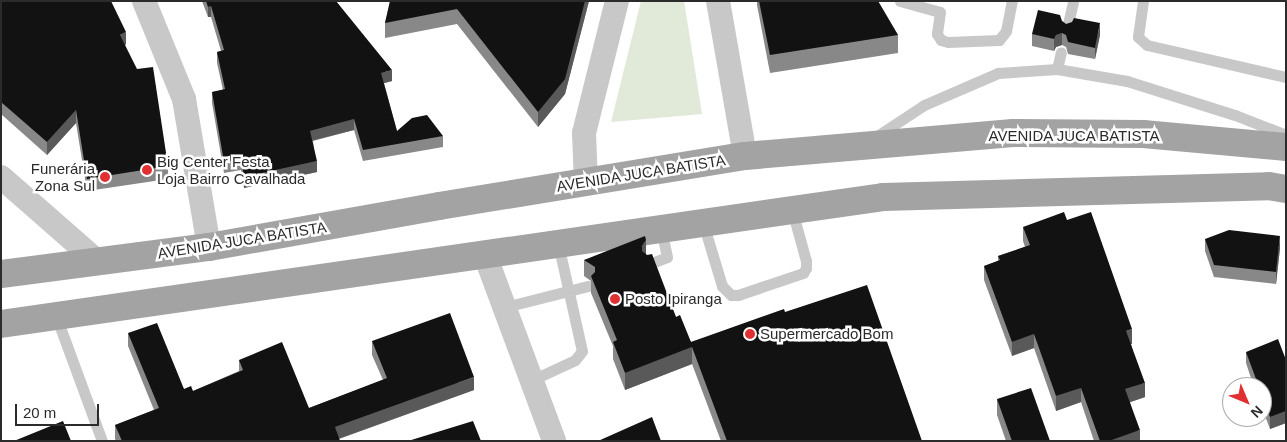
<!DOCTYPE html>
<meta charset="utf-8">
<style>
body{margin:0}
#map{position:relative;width:1287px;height:442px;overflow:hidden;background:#fff;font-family:Helvetica,sans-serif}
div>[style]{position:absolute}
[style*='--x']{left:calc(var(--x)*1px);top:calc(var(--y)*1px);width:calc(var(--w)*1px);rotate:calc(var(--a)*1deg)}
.green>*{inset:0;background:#e1e9d9}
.service>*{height:11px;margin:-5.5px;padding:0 5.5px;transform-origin:5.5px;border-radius:5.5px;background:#c8c8c8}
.minor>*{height:24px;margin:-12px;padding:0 12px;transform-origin:12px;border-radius:12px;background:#c8c8c8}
.primary>*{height:28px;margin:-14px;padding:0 14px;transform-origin:14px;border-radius:14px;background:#a3a3a3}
.wall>*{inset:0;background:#888}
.shaded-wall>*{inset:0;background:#595959}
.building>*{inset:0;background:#121212}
.dots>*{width:14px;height:14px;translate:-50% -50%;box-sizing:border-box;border:2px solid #fff;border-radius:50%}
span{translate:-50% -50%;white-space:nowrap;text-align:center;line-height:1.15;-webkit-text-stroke:5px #fff;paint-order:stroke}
.street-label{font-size:15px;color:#2b2b2b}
.poi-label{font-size:15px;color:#2b2b2b}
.left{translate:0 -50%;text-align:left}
.right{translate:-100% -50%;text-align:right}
.frame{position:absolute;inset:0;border:2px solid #2b2b2b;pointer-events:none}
.north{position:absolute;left:1222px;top:377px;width:50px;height:50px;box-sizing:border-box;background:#fff;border:1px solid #aaa;border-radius:50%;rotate:135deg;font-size:14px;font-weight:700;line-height:20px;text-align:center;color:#2b2b2b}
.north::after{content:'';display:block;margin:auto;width:18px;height:22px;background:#e03032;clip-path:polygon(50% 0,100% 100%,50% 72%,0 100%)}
.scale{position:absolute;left:15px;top:404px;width:84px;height:22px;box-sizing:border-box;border:2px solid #2b2b2b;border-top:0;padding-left:6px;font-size:15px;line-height:18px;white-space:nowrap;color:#2b2b2b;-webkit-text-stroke:4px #fff;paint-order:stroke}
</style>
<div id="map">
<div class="green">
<i style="clip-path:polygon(641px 1px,684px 1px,702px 114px,611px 122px)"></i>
</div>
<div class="service">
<i style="--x:900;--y:1;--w:41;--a:15.4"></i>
<i style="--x:940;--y:12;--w:22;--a:98"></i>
<i style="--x:937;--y:34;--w:7;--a:56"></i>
<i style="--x:941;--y:40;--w:7;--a:16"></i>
<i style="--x:948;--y:42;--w:51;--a:-2.2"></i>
<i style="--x:999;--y:40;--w:11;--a:-52"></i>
<i style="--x:1006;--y:31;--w:31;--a:-79"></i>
<i style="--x:1143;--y:1;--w:36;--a:98"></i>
<i style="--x:1138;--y:37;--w:12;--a:42"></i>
<i style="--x:1147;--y:45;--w:143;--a:13"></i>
<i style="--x:1067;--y:28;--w:28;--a:-77"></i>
<i style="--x:1057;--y:69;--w:17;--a:-77"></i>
<i style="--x:874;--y:138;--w:60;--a:-33.4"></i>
<i style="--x:924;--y:105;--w:81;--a:-23.4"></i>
<i style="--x:998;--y:73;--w:59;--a:-3.9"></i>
<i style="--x:1057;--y:69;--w:71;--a:9.7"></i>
<i style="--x:1127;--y:81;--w:113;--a:17.5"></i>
<i style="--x:1235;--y:115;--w:55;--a:21.4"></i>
<i style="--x:703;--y:223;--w:66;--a:73.2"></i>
<i style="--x:722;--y:286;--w:13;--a:45"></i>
<i style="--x:731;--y:295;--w:7;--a:0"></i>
<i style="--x:738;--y:295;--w:69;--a:-18.7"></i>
<i style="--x:803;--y:273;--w:6;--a:-59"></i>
<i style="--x:806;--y:268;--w:7;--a:-90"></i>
<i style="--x:806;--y:261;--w:53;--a:-105.4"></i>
<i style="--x:649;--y:264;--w:19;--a:-21"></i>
<i style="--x:667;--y:257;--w:29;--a:-102"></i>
<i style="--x:505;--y:307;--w:86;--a:-14.2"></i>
<i style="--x:56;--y:316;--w:133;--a:69.8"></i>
<i style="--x:532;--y:380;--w:47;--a:-24.9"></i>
<i style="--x:575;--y:360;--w:11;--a:-52"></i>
<i style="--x:582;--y:351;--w:110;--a:-102.6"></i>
</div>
<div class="minor">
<i style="--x:144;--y:1;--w:106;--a:67.8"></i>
<i style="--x:184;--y:99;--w:150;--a:80.4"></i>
<i style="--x:718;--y:1;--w:157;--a:80.1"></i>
<i style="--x:1;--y:177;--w:129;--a:41.2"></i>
<i style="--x:586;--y:183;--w:50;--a:-92.3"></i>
<i style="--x:584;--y:133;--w:136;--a:-76"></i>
<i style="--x:485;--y:255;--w:198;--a:69.6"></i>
</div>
<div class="primary">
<i style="--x:1;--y:274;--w:210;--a:-7.4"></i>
<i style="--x:209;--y:247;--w:234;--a:-10.1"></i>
<i style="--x:439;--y:206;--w:310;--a:-9.3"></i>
<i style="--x:745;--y:156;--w:269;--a:-4.9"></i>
<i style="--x:1013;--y:133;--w:130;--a:0.4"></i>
<i style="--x:1143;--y:134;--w:144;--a:5.2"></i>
<i style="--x:1;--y:324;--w:891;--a:-8.19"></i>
<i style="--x:883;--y:197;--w:386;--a:-1.6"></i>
<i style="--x:1269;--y:186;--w:17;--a:10"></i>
</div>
<div class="wall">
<i style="clip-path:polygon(1px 1px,126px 44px,125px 45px,168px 166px,168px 179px,87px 191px,76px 123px,47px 155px,1px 114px)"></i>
<i style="clip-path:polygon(202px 1px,336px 1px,392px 81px,384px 83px,397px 131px,443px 136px,443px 147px,363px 161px,354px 130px,313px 141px,317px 172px,244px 188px,241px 170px,224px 173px,212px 103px,212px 92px,223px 90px,217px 63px,217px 52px,221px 51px,211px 17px,208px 17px)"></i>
<i style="clip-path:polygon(390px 1px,589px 1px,565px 94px,538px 127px,457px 24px,385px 38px,385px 23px)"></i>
<i style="clip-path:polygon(757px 1px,878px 1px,898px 35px,898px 53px,770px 73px,757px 5px)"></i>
<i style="clip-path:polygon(1062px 21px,1066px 24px,1100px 35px,1095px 59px,1068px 54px,1066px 47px,1062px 45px,1056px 47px,1054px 51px,1032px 46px,1032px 34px)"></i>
<i style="clip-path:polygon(1067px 220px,1132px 344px,1131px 344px,1145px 397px,1130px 402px,1140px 441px,1094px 441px,1081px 402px,1056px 411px,1034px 348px,1012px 356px,984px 280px,984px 266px,998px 261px,998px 256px,1025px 247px,1023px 241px,1023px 227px)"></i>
<i style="clip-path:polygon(1205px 239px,1280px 248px,1276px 284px,1214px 277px,1205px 251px)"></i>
<i style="clip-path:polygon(646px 254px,676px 317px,691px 342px,785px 312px,922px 441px,721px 441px,692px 364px,625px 390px,613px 359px,613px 346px,591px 293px,591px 281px,584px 276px,584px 260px)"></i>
<i style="clip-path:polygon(128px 333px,184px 389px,193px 391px,239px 371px,239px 360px,309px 408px,383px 380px,372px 355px,372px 341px,474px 390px,339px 439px,340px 441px,116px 441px,115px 439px,115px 425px,154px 410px,128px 346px)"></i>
<i style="clip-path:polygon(1246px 352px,1286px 360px,1286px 423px,1270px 429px,1262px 408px,1262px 387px,1254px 387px,1246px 363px)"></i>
<i style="clip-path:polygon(997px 399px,1050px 441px,1006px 441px,997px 415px)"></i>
</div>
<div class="shaded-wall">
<i style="clip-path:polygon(585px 1px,589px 1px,565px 94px,538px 127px,538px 112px)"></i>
<i style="clip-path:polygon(211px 6px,211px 17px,208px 17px,208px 7px)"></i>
<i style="clip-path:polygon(1100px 23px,1100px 35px,1095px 59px,1095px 48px)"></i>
<i style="clip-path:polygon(126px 32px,126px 44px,120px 48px,120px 35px)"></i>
<i style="clip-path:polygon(1062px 33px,1062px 45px,1056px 47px,1054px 51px,1054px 39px,1056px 35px)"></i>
<i style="clip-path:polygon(392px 70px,392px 81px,381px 84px,381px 73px)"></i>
<i style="clip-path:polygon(76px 110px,76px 123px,47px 155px,47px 142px)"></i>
<i style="clip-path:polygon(354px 119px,354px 130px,310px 141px,310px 131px)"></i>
<i style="clip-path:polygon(317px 161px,317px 172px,244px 188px,244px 177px)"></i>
<i style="clip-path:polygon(1280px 236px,1280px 248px,1276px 284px,1276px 272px)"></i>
<i style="clip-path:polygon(646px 240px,646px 257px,642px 262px,642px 246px)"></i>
<i style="clip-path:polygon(1132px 329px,1132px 344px,1126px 345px,1126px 331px)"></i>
<i style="clip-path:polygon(1034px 334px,1034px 348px,1012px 356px,1012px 342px)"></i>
<i style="clip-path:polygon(692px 347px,692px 364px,625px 390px,625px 373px)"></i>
<i style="clip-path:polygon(474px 377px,474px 390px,335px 440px,335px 427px)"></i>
<i style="clip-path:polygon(1145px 383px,1145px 397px,1125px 404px,1125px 389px)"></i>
<i style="clip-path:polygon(1081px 388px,1081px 402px,1056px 411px,1056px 396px)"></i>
<i style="clip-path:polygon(1286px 411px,1286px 423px,1270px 429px,1270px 417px)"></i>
<i style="clip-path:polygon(1140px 430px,1140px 441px,1109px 441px)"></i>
</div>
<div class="building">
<i style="clip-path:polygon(1px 1px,111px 1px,126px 32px,120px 35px,137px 69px,153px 67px,168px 166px,87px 179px,76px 110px,47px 142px,1px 102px)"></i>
<i style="clip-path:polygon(206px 1px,336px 1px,392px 70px,381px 73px,397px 131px,412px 118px,427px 115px,443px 136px,363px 150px,354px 119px,310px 131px,317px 161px,244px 177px,241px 159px,224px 162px,212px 92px,225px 89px,217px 52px,224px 50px,211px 6px,208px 7px)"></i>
<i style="clip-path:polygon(390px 1px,585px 1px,565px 79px,538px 112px,457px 9px,385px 23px)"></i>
<i style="clip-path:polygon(759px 1px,878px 1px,898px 35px,770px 55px)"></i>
<i style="clip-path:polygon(1038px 10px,1060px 15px,1062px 21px,1066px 24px,1072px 22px,1074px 18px,1100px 23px,1095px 48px,1068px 42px,1066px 35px,1062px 33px,1056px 35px,1054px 39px,1032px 34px)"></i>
<i style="clip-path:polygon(1064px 212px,1067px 220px,1091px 212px,1132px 329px,1126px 331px,1145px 383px,1125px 389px,1140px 430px,1109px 441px,1100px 441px,1081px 388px,1056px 396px,1034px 334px,1012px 342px,984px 266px,1000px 260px,998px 256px,1030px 245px,1023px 227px)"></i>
<i style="clip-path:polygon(1229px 230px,1280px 236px,1276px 272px,1214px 265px,1205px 239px)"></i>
<i style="clip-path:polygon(645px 236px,646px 240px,642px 246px,642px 251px,647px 255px,652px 254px,676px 317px,680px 315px,691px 342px,784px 309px,785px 312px,867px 285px,922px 441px,727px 441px,692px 347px,625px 373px,613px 342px,617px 340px,591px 276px,595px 272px,595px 267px,584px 260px)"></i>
<i style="clip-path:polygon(450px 313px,474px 377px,335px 427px,340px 441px,122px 441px,115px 425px,159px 408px,128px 333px,157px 323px,184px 389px,191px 386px,193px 391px,243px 370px,239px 360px,282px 342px,309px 408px,387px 378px,372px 341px)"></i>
<i style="clip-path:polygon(1278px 339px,1286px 360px,1286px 411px,1270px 417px,1262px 397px,1262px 387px,1259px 387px,1246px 352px)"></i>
<i style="clip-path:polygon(1031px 388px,1050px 441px,1012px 441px,997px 399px)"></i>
<i style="clip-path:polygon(652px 417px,661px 441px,598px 441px)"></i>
<i style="clip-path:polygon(63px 421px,71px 441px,14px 441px)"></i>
<i style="clip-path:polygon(473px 421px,481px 441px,408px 441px)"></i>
</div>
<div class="dots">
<i style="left:147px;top:170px;background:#e03032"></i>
<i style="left:105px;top:177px;background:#e03032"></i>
<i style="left:615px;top:299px;background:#e03032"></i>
<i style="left:750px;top:334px;background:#e03032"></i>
</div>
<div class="street-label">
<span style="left:1074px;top:136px">AVENIDA JUCA BATISTA</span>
<span style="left:641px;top:173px;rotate:-9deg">AVENIDA JUCA BATISTA</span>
<span style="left:242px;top:240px;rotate:-9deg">AVENIDA JUCA BATISTA</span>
</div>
<div class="poi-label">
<span class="left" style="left:157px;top:170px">Big Center Festa<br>Loja Bairro Cavalhada</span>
<span class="right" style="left:95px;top:177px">Funerária<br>Zona Sul</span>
<span class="left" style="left:625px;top:299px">Posto Ipiranga</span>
<span class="left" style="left:760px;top:334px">Supermercado Bom</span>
</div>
<div class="frame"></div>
<div class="north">N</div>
<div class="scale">20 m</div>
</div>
